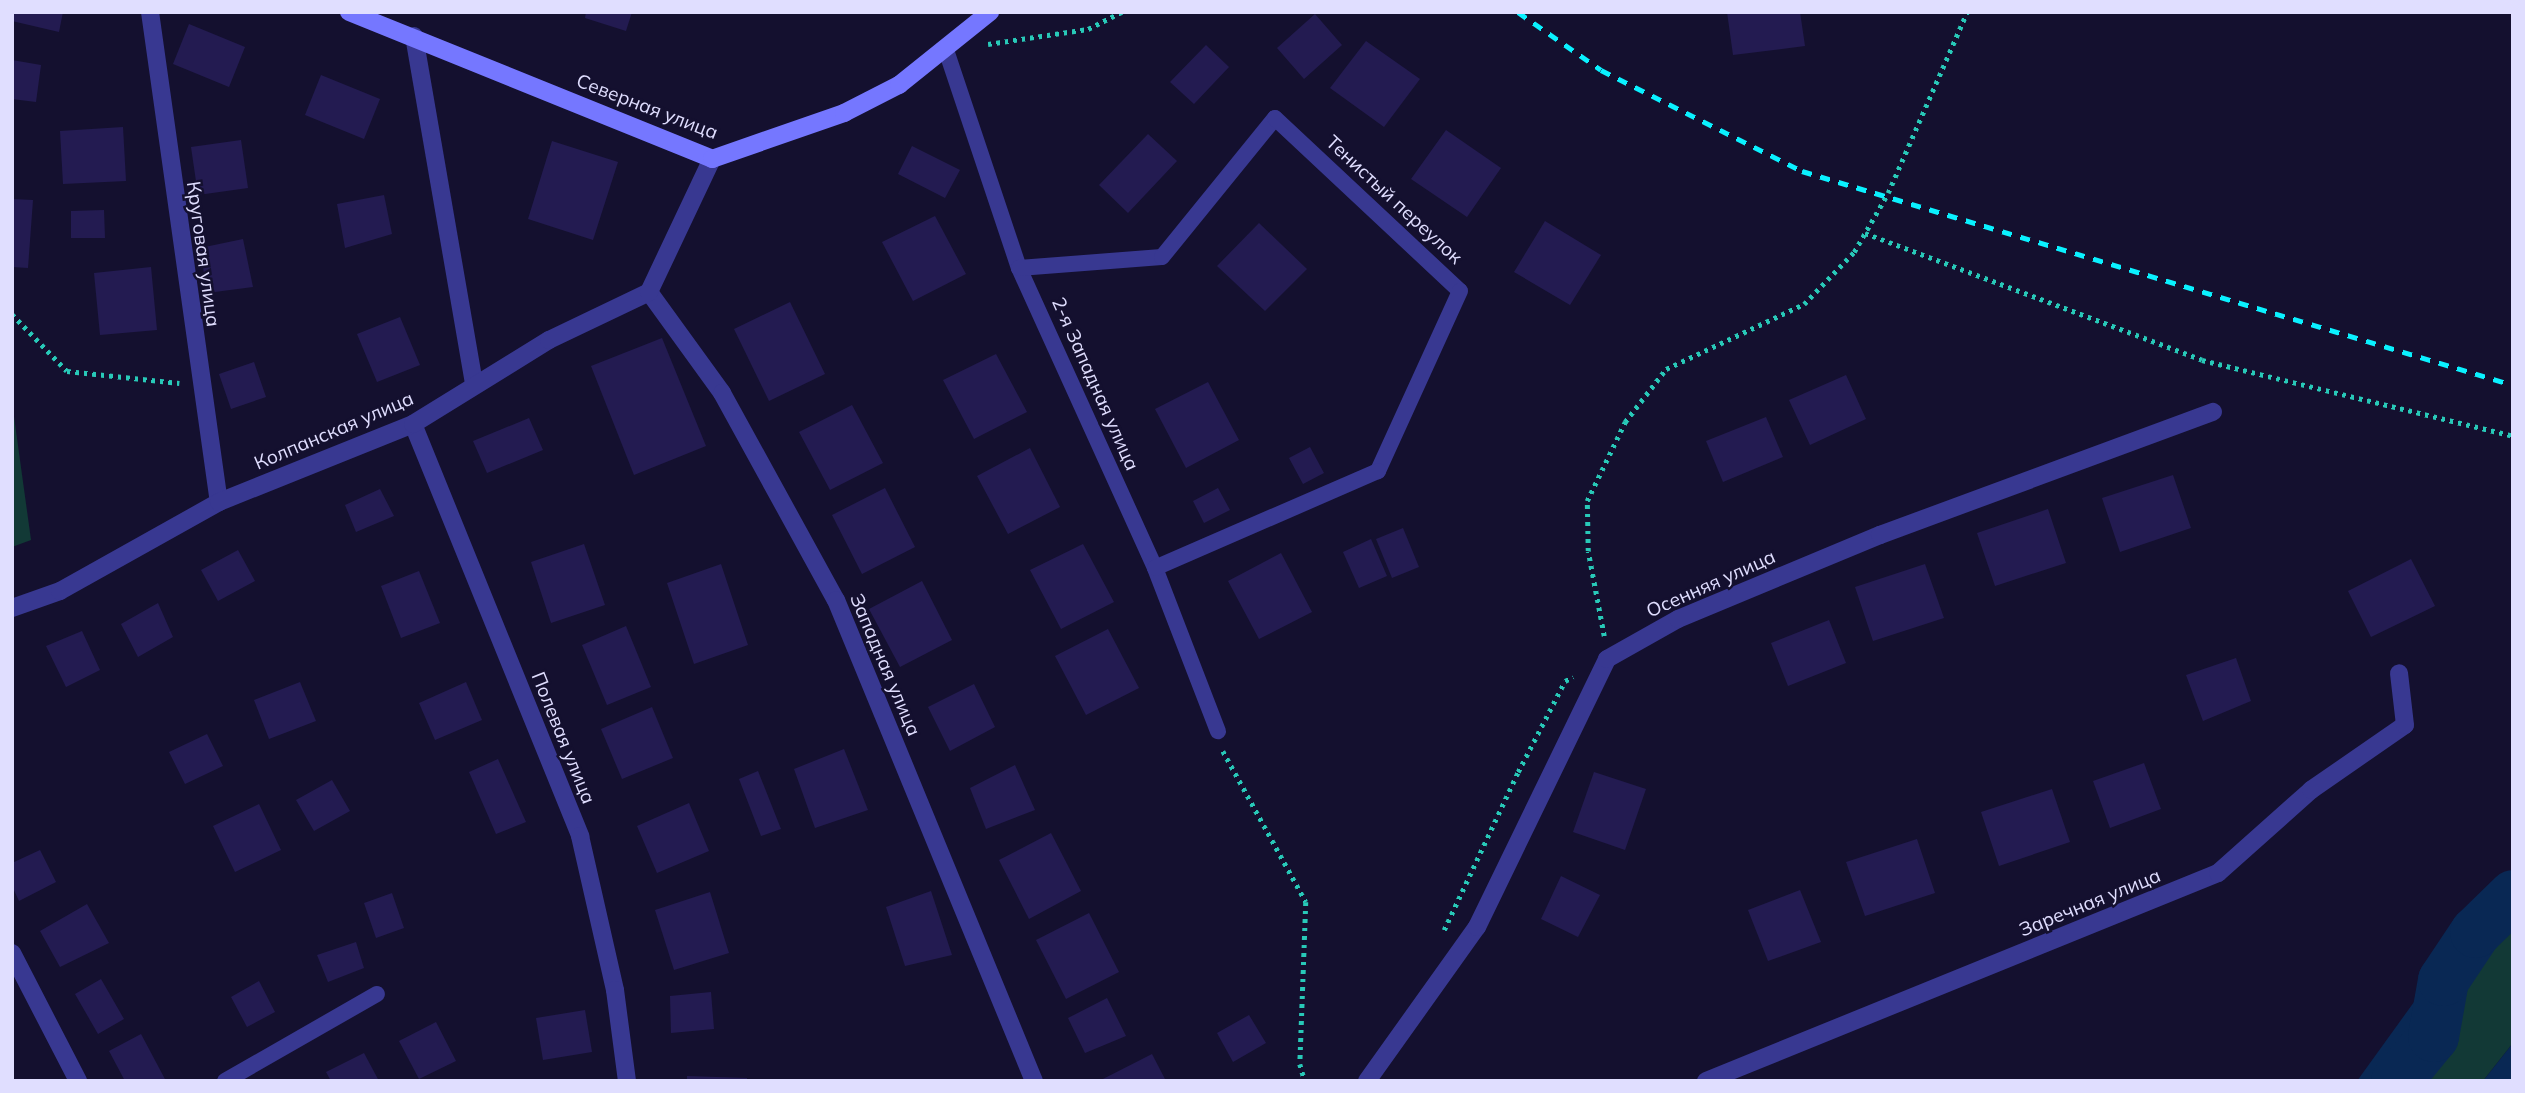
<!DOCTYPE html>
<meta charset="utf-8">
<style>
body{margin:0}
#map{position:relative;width:2525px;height:1093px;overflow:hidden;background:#14102f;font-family:Mulish,sans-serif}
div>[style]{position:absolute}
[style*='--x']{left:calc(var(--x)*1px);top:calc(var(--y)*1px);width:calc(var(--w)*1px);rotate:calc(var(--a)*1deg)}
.green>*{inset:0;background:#123936}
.water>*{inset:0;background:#092854}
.river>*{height:51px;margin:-25.5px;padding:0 25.5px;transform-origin:25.5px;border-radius:25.5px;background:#092854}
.building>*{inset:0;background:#231b51}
.path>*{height:4.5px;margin-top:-2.25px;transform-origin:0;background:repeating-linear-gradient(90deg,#28c9b8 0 3.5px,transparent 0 8.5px)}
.lane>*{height:16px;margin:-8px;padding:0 8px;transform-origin:8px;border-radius:8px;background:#383891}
.street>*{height:18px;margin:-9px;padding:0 9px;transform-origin:9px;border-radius:9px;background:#383891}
.secondary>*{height:18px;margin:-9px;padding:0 9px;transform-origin:9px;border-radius:9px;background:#7577ff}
.rail>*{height:5px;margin-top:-2.5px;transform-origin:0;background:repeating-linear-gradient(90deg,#0af1ff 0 10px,transparent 0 19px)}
span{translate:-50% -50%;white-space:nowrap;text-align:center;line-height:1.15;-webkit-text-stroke:5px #14102f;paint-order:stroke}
.street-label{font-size:19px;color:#e0deff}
.frame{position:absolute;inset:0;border:14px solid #e0deff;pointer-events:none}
</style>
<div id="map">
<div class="green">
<i style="clip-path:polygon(12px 402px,31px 540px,12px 547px)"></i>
<i style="clip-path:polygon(2513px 895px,2513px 1043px,2483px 1081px,2408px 1081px,2443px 980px,2475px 932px)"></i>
</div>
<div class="water">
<i style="clip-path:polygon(2443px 980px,2408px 1081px,2357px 1081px,2427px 984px)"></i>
<i style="clip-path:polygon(2513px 1043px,2513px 1081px,2483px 1081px)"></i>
</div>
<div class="river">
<i style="--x:2396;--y:1081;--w:58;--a:-50.6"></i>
<i style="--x:2433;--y:1036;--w:57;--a:-79.9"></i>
<i style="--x:2443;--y:980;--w:58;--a:-56.3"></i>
<i style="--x:2475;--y:932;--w:53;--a:-44.2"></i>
</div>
<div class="building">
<i style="clip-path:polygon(12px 12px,63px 12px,59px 32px,12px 21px)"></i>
<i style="clip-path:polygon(586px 12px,632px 12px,626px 31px,585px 18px)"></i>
<i style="clip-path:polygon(1727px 12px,1800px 12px,1805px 46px,1733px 55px)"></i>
<i style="clip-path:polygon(1315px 14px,1342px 45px,1304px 79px,1277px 48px)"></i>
<i style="clip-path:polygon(189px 24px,245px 47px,229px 87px,173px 64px)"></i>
<i style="clip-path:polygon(1366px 41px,1420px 79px,1384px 127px,1330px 88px)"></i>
<i style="clip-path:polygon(1206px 45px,1229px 67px,1194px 104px,1170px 82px)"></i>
<i style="clip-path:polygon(12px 60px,41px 65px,36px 102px,12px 99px)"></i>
<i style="clip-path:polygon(321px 75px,380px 99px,364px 139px,305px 115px)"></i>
<i style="clip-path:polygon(123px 127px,126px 181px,63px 184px,60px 131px)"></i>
<i style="clip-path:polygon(1446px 130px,1501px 168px,1467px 217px,1411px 179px)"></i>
<i style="clip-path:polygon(1148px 134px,1177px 161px,1128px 213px,1099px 185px)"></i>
<i style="clip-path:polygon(241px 140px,248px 188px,198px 195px,191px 147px)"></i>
<i style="clip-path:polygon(552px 141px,618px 162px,593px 240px,528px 219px)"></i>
<i style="clip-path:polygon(912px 146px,960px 170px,945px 198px,898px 174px)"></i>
<i style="clip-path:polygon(384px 195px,392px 234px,345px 248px,337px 204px)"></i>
<i style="clip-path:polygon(12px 199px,33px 200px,28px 268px,12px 267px)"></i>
<i style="clip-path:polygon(104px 210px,105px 238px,71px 238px,71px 211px)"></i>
<i style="clip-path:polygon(935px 216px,966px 274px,913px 301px,882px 242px)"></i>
<i style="clip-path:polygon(1545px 221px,1601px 255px,1570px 305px,1514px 272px)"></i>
<i style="clip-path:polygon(1259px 223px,1307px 269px,1265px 311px,1217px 266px)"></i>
<i style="clip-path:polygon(243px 239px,253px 287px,207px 293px,200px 248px)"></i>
<i style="clip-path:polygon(151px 267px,157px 330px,100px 335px,94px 273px)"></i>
<i style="clip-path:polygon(790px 302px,825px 374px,769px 401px,734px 329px)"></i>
<i style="clip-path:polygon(400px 317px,420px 365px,377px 382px,357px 334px)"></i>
<i style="clip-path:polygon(662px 338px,706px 446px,634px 475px,591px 366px)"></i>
<i style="clip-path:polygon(996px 354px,1027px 412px,974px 439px,943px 380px)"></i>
<i style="clip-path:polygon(254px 362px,266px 397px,231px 409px,219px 374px)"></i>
<i style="clip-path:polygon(1846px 375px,1866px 419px,1810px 445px,1789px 400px)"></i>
<i style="clip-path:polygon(1208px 382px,1239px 440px,1186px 468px,1155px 409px)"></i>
<i style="clip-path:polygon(852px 405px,883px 463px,830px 490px,799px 432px)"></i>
<i style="clip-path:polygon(1766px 417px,1783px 457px,1723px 482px,1706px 441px)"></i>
<i style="clip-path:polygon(529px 418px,543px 450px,487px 473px,473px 441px)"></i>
<i style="clip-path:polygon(1310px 447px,1324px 473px,1303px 484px,1289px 458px)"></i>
<i style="clip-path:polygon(1030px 448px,1060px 507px,1008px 534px,977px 476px)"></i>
<i style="clip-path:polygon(2173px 475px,2191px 528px,2120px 552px,2102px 498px)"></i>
<i style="clip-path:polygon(885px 488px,915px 547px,862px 574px,832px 515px)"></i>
<i style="clip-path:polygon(1218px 488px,1230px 510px,1204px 523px,1193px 501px)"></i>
<i style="clip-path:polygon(380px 489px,394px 516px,356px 532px,345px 505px)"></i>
<i style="clip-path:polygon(2048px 509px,2066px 563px,1995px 586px,1977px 533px)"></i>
<i style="clip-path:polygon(1403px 528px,1419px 567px,1392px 578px,1376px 539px)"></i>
<i style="clip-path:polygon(1371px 539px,1387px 576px,1359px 588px,1343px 552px)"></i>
<i style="clip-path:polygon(584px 544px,605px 605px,551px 623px,531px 562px)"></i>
<i style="clip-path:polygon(1083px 544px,1114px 602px,1061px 629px,1030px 570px)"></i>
<i style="clip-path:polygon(238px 550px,255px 581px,218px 601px,201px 570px)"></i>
<i style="clip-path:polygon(1281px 553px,1312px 612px,1259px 639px,1228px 581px)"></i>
<i style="clip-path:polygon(2411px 559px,2435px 606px,2371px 637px,2348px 591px)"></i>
<i style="clip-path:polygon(721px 564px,748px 645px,694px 664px,667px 583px)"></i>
<i style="clip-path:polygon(1925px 564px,1944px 618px,1873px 641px,1855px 587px)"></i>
<i style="clip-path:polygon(419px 571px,440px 623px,401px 638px,381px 586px)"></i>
<i style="clip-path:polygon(922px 581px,952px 640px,900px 667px,869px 609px)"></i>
<i style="clip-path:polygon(158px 603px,173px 637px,138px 657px,121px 624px)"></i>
<i style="clip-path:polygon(1829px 620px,1846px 663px,1788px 686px,1771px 643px)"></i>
<i style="clip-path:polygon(626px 626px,651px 687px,607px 705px,582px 645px)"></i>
<i style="clip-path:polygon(1108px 629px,1139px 688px,1086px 715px,1055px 656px)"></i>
<i style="clip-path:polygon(82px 631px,100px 670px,66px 687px,46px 646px)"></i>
<i style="clip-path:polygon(2236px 658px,2251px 701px,2203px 721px,2186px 675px)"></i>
<i style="clip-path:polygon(300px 682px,316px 721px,269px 739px,254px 700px)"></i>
<i style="clip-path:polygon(466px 682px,482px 720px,435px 740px,419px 703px)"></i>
<i style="clip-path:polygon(974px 684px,995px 727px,950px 751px,928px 707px)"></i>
<i style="clip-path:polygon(652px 707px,673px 758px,622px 779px,601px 729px)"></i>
<i style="clip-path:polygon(207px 734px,223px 766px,185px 784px,169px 752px)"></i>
<i style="clip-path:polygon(844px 749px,868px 810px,815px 828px,794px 769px)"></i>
<i style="clip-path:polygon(498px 759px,526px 822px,496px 834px,469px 772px)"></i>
<i style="clip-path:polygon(2144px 763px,2161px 809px,2110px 828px,2093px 781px)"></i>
<i style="clip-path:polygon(1015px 765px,1035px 810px,986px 829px,970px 788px)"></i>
<i style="clip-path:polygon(758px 771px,781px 829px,761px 836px,739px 779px)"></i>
<i style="clip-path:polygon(1594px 772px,1646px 789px,1625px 850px,1573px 832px)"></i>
<i style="clip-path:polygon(332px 780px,350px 811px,314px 831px,296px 800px)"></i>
<i style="clip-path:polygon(2052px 789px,2070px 842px,1999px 866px,1981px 812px)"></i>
<i style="clip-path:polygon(689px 803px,709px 851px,657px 873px,637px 826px)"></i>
<i style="clip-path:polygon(259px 804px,281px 850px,235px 872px,213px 826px)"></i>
<i style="clip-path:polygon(1051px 833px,1081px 891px,1029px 919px,999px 860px)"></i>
<i style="clip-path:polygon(1917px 839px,1935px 893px,1865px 916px,1846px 862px)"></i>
<i style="clip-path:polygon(40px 850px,56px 882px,19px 901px,12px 886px,12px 863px)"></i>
<i style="clip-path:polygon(1561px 876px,1600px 895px,1578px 937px,1541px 919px)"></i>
<i style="clip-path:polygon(1800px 890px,1821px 942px,1768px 961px,1748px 910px)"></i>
<i style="clip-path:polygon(931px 891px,952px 955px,905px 966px,886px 907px)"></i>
<i style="clip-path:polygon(710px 892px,729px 953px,674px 970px,655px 910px)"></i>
<i style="clip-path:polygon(392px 893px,404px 928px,376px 938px,364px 903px)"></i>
<i style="clip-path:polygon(87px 904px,109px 943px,60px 967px,40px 931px)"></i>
<i style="clip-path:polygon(1089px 913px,1119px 972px,1066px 999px,1036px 940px)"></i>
<i style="clip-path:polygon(356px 942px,364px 968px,328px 982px,317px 955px)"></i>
<i style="clip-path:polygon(101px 979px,124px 1019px,98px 1034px,75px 994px)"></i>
<i style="clip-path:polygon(259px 981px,275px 1012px,247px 1027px,231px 997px)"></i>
<i style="clip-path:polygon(711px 992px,714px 1029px,671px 1033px,670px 996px)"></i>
<i style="clip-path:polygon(1107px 998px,1126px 1036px,1085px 1053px,1068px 1018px)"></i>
<i style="clip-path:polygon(585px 1010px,592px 1052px,543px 1060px,536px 1018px)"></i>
<i style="clip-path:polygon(1249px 1015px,1266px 1043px,1233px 1062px,1217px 1033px)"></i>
<i style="clip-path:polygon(436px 1022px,456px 1061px,419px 1079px,399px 1041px)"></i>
<i style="clip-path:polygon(141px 1034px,166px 1081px,125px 1081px,109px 1051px)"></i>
<i style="clip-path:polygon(364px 1053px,379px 1081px,331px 1081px,326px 1072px)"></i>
<i style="clip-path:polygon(1152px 1054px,1166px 1081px,1099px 1081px)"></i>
<i style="clip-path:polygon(687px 1076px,747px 1078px,747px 1081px,687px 1081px)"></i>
</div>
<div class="path">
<i style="--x:988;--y:44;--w:101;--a:-8.5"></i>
<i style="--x:1088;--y:29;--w:38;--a:-27"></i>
<i style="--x:1865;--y:233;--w:360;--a:20.6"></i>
<i style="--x:2202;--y:360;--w:320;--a:13.7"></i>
<i style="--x:12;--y:314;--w:79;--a:46"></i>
<i style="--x:67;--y:371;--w:113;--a:6.1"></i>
<i style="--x:1604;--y:636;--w:86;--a:-100.7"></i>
<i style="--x:1588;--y:551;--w:50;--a:-91.1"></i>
<i style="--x:1587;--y:501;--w:88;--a:-64.3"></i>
<i style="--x:1625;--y:422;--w:67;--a:-52.3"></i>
<i style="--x:1666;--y:369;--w:153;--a:-25.2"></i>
<i style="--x:1804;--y:304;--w:72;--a:-46.1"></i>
<i style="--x:1854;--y:252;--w:68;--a:-60"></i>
<i style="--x:1888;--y:193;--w:197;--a:-66.4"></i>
<i style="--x:1223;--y:751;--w:172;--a:61.2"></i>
<i style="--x:1306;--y:902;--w:162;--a:92.1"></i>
<i style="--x:1300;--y:1064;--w:18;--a:74"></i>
<i style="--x:1444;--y:930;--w:174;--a:-64.9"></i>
<i style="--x:1518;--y:772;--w:102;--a:-62.7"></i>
<i style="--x:1565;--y:681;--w:9;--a:-27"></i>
</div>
<div class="lane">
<i style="--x:946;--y:50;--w:230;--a:71.5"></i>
<i style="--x:1019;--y:268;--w:329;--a:65.6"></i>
<i style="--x:1155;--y:568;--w:175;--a:68.9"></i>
<i style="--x:1019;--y:268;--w:143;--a:-4.4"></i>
<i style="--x:1162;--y:257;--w:179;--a:-50.9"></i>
<i style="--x:1275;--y:118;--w:253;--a:43.1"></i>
<i style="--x:1460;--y:291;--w:198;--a:114.5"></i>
<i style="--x:1378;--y:471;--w:243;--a:156.5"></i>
<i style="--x:225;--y:1081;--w:175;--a:-29.8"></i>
</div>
<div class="street">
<i style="--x:150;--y:12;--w:495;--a:82"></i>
<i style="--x:414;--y:36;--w:353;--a:80.2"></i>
<i style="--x:649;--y:292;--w:125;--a:54.1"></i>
<i style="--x:722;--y:393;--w:236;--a:61.2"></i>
<i style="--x:836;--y:600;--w:520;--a:67.63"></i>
<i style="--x:413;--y:424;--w:445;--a:67.9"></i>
<i style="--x:580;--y:836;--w:158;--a:77.2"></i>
<i style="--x:615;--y:990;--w:92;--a:82.5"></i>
<i style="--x:12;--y:608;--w:51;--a:-19.5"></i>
<i style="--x:60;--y:591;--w:182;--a:-29.2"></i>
<i style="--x:219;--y:502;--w:209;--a:-21.9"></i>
<i style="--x:413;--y:424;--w:160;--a:-31.7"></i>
<i style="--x:549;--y:340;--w:111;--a:-25.6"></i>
<i style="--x:649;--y:292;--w:147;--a:-64.7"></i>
<i style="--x:12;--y:953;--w:144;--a:62.7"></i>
<i style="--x:1367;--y:1081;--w:189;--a:-54.5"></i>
<i style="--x:1477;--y:927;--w:298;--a:-64.1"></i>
<i style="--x:1607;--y:659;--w:81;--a:-29.4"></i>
<i style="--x:1678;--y:619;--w:219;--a:-22.6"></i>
<i style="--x:1880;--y:535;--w:355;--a:-20.3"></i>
<i style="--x:1706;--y:1081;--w:553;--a:-22.11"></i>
<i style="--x:2218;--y:873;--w:125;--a:-41.7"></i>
<i style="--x:2311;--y:790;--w:114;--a:-34.7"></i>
<i style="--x:2405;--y:725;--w:52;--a:-96.6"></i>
</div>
<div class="secondary">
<i style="--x:349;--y:12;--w:392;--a:22"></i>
<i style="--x:712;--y:159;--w:140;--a:-19.2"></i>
<i style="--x:844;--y:113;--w:62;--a:-27"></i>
<i style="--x:899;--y:85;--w:117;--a:-38.7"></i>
</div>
<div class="rail">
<i style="--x:1518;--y:12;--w:101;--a:34.9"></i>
<i style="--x:1601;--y:70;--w:225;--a:26.7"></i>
<i style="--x:1802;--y:171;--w:743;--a:16.75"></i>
</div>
<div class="street-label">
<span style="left:647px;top:107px;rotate:21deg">Северная улица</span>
<span style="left:1394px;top:200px;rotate:43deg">Тенистый переулок</span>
<span style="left:203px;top:254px;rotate:82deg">Круговая улица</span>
<span style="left:1095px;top:384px;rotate:66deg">2-я Западная улица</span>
<span style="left:334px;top:431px;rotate:-23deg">Колпанская улица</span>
<span style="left:1711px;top:584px;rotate:-24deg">Осенняя улица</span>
<span style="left:885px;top:665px;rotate:67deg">Западная улица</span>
<span style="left:563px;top:738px;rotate:68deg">Полевая улица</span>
<span style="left:2090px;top:903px;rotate:-22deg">Заречная улица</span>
</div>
<div class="frame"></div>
</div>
